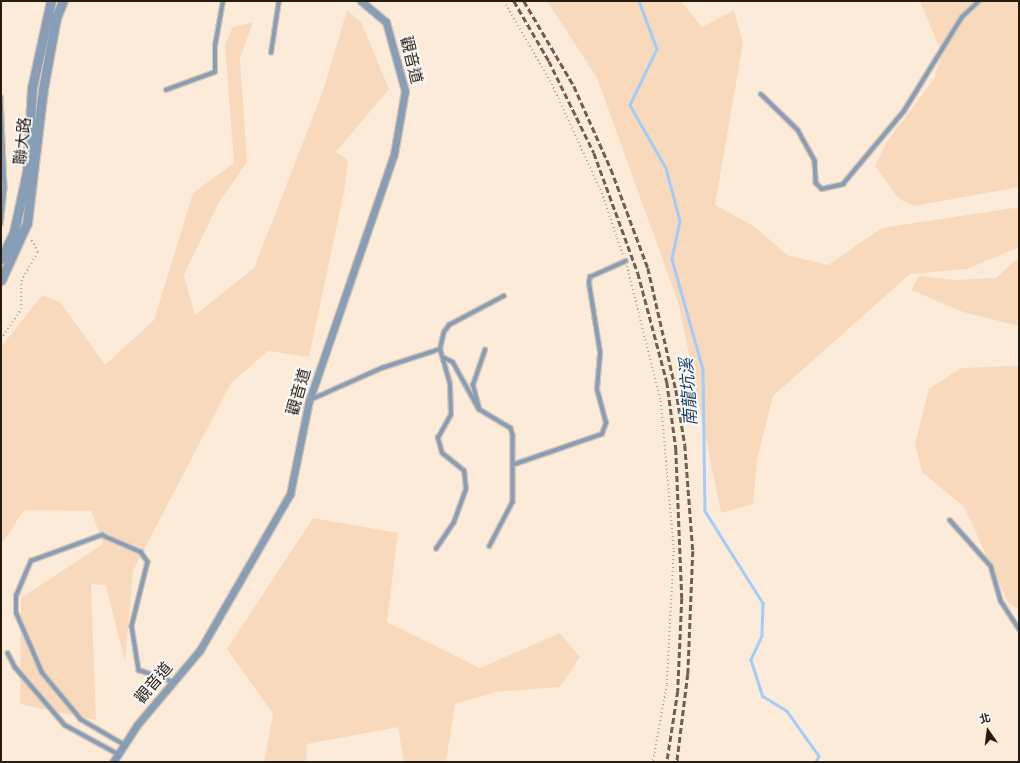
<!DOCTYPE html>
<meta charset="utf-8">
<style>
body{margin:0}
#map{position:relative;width:1020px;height:763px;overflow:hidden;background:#fdebda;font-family:"Zilla Slab","Noto Sans TC",serif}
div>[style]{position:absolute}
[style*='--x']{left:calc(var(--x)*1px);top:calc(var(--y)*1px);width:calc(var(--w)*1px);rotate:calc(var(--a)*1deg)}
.green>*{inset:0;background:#f9d9bc}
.stream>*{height:2.5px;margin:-1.25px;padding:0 1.25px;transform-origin:1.25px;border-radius:1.25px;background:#a2cdf9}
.path>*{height:1.5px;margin-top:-0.75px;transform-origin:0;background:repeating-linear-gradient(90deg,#b1a193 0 1px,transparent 0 4px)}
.roads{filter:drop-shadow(1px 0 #d6c6b6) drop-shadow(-1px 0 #d6c6b6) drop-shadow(0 1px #d6c6b6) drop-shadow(0 -1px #d6c6b6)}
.service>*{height:3.5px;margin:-1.75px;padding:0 1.75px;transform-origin:1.75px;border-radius:1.75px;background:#889eb6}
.minor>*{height:7px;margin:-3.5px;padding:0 3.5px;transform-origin:3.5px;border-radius:3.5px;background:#889eb6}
.tertiary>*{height:9px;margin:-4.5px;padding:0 4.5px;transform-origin:4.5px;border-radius:4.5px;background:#889eb6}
.rail>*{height:2.5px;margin-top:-1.25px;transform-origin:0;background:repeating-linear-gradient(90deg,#6c5f53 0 6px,transparent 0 9px)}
span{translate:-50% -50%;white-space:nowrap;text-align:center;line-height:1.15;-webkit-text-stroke:3.5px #fbfbfb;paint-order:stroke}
.street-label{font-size:16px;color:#261b11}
.water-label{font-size:17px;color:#153c5f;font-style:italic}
.frame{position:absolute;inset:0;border:2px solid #261b11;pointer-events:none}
.north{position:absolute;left:968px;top:711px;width:40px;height:40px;-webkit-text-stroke:3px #fbfbfb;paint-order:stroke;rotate:346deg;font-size:11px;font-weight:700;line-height:16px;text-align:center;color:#261b11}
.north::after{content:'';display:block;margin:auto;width:14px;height:18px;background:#261b11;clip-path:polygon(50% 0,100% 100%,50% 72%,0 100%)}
</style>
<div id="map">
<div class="green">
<i style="clip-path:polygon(547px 1px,681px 1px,702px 27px,734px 10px,743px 43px,715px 205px,754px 226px,787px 255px,828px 265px,882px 228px,1019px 207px,1019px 247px,967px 269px,910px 274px,773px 396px,757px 460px,753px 504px,721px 513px,679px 305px,597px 78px)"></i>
<i style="clip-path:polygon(920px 1px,1019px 1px,1019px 187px,914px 206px,899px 199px,875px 166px,886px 143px,934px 79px,942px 54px)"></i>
<i style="clip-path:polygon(347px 10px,361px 22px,389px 89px,336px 152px,348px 160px,344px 192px,309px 357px,268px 351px,231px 383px,133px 571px,125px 662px,106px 585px,91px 584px,96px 720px,20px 704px,21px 598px,103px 544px,91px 511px,24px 510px,1px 545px,1px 347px,42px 295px,60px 302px,105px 365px,154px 320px,193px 193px,234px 163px,225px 44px,233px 27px,253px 22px,240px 58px,247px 162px,219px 202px,184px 275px,195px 315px,254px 268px,323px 91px)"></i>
<i style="clip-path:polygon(1019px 257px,1019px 326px,963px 312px,911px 290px,919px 276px,954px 280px,996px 278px)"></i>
<i style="clip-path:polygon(1019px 366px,1019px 610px,1008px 602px,964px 507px,922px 472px,915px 444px,929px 389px,961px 368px)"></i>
<i style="clip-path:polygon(313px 518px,398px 533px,387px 622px,480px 668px,560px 633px,580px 657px,560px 687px,495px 692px,455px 704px,446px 762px,404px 762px,398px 727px,307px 744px,306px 762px,264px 762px,273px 714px,227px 649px)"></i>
</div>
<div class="stream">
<i style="--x:639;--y:1;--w:51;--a:69.4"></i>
<i style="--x:657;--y:49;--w:62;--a:115.7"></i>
<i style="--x:630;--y:105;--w:73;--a:60.3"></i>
<i style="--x:666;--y:168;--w:55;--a:75.2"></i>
<i style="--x:680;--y:221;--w:39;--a:102"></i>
<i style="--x:672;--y:259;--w:114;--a:74.3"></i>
<i style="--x:703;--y:369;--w:142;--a:89.2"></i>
<i style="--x:705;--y:511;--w:109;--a:57.8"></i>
<i style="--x:763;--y:603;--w:33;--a:92"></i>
<i style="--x:762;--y:636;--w:26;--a:115"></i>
<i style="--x:751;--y:660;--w:38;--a:72"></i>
<i style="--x:763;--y:696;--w:28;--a:32"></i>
<i style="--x:787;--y:711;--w:55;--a:54.6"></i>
<i style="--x:819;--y:756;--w:7;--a:117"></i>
</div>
<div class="path">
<i style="--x:504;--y:1;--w:96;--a:60"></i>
<i style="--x:552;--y:84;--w:120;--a:65.4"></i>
<i style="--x:602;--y:193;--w:65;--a:71.3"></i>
<i style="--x:627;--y:266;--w:139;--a:75.9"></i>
<i style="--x:661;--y:401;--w:151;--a:85"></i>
<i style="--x:674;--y:551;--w:134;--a:93"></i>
<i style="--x:667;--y:685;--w:78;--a:100.3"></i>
<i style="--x:1;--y:339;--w:36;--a:-56"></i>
<i style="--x:21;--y:309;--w:28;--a:-90"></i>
<i style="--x:21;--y:281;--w:34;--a:-60"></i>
<i style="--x:38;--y:252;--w:16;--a:-120"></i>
</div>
<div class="roads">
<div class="service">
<i style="--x:271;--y:53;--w:53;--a:-81.3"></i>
<i style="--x:166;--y:90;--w:52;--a:-20.2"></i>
<i style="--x:215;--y:72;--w:26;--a:-90"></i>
<i style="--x:215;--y:46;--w:46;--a:-79.9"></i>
<i style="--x:761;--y:94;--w:52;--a:44.2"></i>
<i style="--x:798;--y:130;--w:35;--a:61"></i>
<i style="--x:815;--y:161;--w:22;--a:87"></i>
<i style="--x:816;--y:183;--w:8;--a:45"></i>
<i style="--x:822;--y:189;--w:22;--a:-13"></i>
<i style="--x:843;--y:184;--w:95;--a:-50.1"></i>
<i style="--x:904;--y:111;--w:110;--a:-58.3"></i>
<i style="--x:962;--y:17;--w:23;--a:-43"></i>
<i style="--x:1;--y:97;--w:91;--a:87.5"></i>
<i style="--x:5;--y:188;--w:36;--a:96"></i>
<i style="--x:443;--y:357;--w:11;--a:27"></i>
<i style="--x:453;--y:362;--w:54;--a:61"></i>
<i style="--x:479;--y:409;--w:37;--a:31"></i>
<i style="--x:511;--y:428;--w:7;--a:74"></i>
<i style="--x:513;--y:435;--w:67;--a:90"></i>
<i style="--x:513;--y:502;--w:50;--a:117.6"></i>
<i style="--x:310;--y:400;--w:79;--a:-24"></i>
<i style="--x:382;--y:368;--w:61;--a:-18.1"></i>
<i style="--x:479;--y:408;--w:24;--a:-105"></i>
<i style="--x:473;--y:385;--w:37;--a:-71"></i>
<i style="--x:515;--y:464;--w:92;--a:-19"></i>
<i style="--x:602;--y:434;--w:12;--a:-70"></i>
<i style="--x:606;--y:423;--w:35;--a:-105"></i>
<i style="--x:597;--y:389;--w:37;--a:-85"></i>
<i style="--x:600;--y:352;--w:70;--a:-99.1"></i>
<i style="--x:589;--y:283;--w:6;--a:-81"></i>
<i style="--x:590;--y:277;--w:39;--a:-24"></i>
<i style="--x:950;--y:520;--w:62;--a:48.3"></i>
<i style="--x:991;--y:566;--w:36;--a:74"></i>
<i style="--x:1001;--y:601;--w:33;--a:57"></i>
<i style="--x:436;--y:549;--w:32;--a:-56"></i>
<i style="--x:454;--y:522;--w:35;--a:-70"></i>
<i style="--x:466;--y:489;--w:18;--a:-96"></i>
<i style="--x:464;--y:471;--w:28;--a:-141"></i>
<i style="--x:442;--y:453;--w:16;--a:-105"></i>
<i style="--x:438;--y:438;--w:26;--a:-61"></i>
<i style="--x:451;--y:415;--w:31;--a:-92"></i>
<i style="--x:450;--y:384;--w:36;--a:-106"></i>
<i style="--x:440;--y:349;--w:17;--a:-77"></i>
<i style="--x:444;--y:332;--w:9;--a:-54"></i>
<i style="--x:449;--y:325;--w:62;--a:-27.8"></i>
<i style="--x:8;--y:653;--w:16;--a:63"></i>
<i style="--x:15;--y:667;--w:77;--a:49.2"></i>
<i style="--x:65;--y:725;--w:60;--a:28.7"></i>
<i style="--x:124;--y:745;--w:50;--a:-149.8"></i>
<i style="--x:81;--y:720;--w:61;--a:-129.7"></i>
<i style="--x:42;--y:673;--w:65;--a:-113.4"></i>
<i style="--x:16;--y:613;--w:17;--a:-90"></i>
<i style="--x:16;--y:596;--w:38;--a:-67"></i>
<i style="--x:31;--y:561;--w:76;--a:-20.1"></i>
<i style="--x:102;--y:535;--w:43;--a:23.6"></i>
<i style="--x:141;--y:552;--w:12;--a:55"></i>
<i style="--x:148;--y:562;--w:66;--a:104"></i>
<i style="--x:132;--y:626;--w:45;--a:81"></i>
<i style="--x:139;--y:670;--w:36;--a:19"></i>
</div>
<div class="minor">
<i style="--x:113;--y:762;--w:44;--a:-57"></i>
<i style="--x:137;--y:725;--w:98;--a:-50"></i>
<i style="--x:200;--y:650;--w:180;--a:-60"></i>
<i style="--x:290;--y:494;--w:95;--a:-78.5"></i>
<i style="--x:309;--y:401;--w:261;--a:-71"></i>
<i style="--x:394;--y:154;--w:64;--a:-80.1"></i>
<i style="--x:405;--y:91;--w:72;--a:-105.4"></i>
<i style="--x:386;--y:22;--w:33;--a:-140"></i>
</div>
<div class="tertiary">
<i style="--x:1;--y:259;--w:30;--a:-64"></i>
<i style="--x:14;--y:232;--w:61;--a:-77.8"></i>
<i style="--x:27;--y:172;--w:84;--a:-86.6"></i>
<i style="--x:32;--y:88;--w:89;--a:-77.7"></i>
<i style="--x:1;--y:280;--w:63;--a:-65.5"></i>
<i style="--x:27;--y:223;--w:135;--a:-83.2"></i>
<i style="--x:43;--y:89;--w:72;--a:-79.6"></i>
<i style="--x:56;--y:18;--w:18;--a:-68"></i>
</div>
</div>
<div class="rail">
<i style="--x:514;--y:1;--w:69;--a:59.7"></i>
<i style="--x:549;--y:61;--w:102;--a:63.9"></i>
<i style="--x:594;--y:153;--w:128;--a:69.9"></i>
<i style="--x:638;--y:273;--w:113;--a:75.1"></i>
<i style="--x:667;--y:382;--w:68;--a:82.3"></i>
<i style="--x:676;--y:449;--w:149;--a:87.7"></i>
<i style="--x:682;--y:598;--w:93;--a:92.5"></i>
<i style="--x:678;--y:691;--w:72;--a:98.8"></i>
<i style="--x:524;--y:1;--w:99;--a:59.5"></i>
<i style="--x:574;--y:86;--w:91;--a:66"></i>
<i style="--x:611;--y:169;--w:106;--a:69.5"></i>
<i style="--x:648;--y:268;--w:125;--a:77.1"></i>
<i style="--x:676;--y:390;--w:56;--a:80.7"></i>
<i style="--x:685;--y:445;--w:106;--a:85.7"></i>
<i style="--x:693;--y:551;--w:123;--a:92.3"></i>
<i style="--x:688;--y:674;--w:89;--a:97.1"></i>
</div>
<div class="street-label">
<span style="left:411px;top:60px;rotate:76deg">觀音道</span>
<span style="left:23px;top:141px;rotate:-84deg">聯大路</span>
<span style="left:299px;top:392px;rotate:-74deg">觀音道</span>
<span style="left:154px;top:683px;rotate:-50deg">觀音道</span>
</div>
<div class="water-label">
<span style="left:689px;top:392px;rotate:-94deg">南龍坑溪</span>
</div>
<div class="frame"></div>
<div class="north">北</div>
</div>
